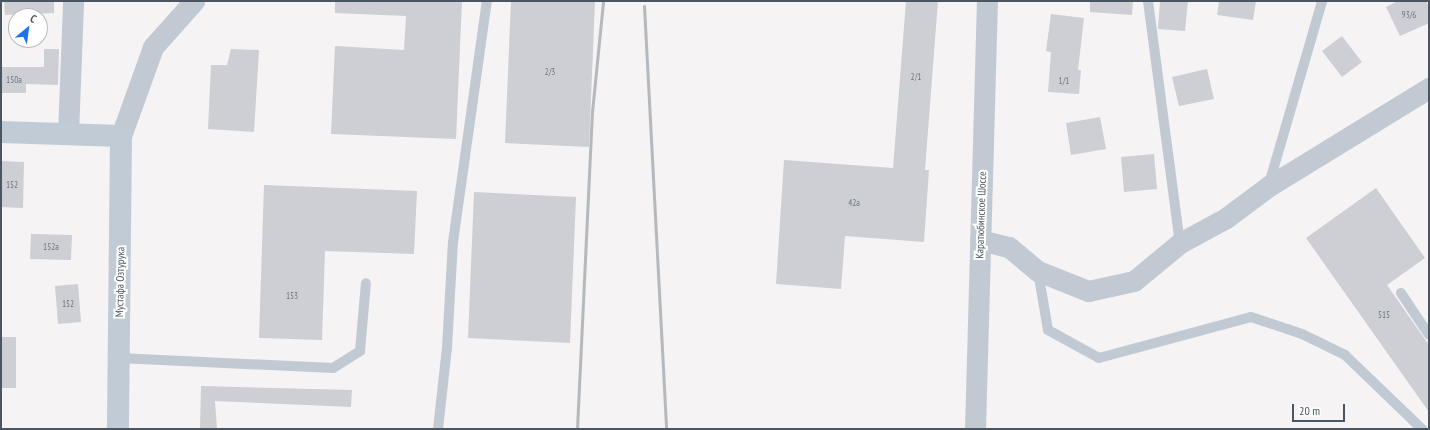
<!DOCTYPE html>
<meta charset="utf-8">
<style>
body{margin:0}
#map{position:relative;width:1430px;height:430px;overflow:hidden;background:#f5f3f3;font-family:"PT Sans Narrow",sans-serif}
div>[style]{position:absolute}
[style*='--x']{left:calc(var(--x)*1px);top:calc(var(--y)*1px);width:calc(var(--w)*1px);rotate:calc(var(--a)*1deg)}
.building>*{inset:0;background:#cdcfd5}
.lane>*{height:10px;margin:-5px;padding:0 5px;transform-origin:5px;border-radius:5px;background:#c1cad2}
.street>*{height:21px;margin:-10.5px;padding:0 10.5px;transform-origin:10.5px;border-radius:10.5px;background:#c1cad2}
.secondary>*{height:22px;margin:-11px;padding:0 11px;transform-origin:11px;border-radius:11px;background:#c1cbd6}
.rail>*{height:3px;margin:-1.5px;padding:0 1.5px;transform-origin:1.5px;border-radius:1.5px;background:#b5b8bd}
span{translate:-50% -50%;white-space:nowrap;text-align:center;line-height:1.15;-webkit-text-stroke:4px #fff;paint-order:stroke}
.number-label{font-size:9px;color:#6b747e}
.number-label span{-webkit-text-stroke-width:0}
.street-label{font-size:11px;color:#4a5661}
.frame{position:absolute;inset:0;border:2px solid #4a5661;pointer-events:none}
.north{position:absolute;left:8px;top:8px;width:40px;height:40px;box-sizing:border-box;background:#fff;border:1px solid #b7bbc0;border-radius:50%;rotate:29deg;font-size:11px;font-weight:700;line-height:16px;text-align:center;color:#4a5661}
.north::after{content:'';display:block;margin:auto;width:14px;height:18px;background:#1a73e8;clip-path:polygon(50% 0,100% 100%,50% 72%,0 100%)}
.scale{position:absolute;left:1292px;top:404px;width:53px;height:18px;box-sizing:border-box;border:2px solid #4a5661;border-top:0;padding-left:5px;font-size:12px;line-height:14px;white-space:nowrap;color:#4a5661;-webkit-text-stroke:3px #fff;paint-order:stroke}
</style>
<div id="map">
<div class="building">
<i style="clip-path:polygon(4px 1px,54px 1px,54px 13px,5px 15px)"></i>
<i style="clip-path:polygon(335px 1px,462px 1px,456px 139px,331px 134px,335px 46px,404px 50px,406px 16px,335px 13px)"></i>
<i style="clip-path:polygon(511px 1px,595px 1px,589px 147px,505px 143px)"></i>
<i style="clip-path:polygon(906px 1px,938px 1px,925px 170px,929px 170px,924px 242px,845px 236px,841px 289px,776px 284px,784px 160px,893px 168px)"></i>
<i style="clip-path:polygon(1090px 1px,1133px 1px,1132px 15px,1090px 12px)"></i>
<i style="clip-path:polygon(1160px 1px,1188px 1px,1185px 31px,1158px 29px)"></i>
<i style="clip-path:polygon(1219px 1px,1256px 1px,1253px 20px,1217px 15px)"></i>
<i style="clip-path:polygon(1398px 1px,1426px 1px,1429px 7px,1429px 23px,1400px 36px,1386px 7px)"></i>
<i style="clip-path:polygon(1051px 14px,1084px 18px,1078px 70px,1081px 70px,1079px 94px,1048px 92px,1051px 52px,1046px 51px)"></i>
<i style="clip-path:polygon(1342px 36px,1362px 62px,1342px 77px,1322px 51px)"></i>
<i style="clip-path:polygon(44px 49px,59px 49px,58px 85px,26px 84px,26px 93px,2px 93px,2px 67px,44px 67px)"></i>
<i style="clip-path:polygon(231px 49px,259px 50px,254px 132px,208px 129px,211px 65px,227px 65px)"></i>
<i style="clip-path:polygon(1207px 69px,1214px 99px,1179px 106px,1172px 77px)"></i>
<i style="clip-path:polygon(1100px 117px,1106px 149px,1071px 155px,1066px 123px)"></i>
<i style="clip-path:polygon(1154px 154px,1157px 189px,1124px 192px,1121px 157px)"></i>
<i style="clip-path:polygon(1px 161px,24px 162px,23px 208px,1px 207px)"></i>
<i style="clip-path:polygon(264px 185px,417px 191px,414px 254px,325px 251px,322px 340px,259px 338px)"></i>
<i style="clip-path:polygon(1376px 188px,1425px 258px,1387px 285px,1429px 345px,1429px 412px,1306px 238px)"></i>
<i style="clip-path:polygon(474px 192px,576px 197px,570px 343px,468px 338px)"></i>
<i style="clip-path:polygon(31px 234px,72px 235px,71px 260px,30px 259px)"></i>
<i style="clip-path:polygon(78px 284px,81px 322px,58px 324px,55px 286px)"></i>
<i style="clip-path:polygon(1px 337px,16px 337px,16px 388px,1px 388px)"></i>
<i style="clip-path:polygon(201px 386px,352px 390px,351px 407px,215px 401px,217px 429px,200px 429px)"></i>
</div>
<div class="lane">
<i style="--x:1148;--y:1;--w:244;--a:82.5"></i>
<i style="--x:1269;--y:184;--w:191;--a:-73.8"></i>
<i style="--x:1038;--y:271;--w:60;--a:80.4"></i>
<i style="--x:1048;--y:330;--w:58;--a:28.8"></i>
<i style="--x:1099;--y:358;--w:157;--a:-15.1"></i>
<i style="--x:1251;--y:317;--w:54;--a:18.4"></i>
<i style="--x:1302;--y:334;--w:48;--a:26"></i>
<i style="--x:1345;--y:355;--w:107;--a:43.9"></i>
<i style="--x:1401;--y:293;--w:50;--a:56.3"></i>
<i style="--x:119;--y:358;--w:214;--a:2.7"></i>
<i style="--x:333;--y:368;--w:32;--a:-32"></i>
<i style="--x:360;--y:351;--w:68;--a:-85"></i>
<i style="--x:438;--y:429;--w:81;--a:-83.7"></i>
<i style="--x:447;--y:348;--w:106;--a:-86.8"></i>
<i style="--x:453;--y:242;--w:243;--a:-82"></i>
</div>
<div class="street">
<i style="--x:68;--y:134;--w:133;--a:-87.8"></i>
<i style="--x:121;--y:136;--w:95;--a:-70.2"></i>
<i style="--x:153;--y:47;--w:62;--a:-48.3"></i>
<i style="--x:980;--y:240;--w:30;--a:14"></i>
<i style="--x:1009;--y:247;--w:38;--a:40"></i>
<i style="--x:1038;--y:271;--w:54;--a:21.8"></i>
<i style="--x:1088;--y:291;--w:47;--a:-12.3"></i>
<i style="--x:1134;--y:281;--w:60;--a:-39.6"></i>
<i style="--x:1180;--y:243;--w:52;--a:-28.5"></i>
<i style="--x:1226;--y:218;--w:54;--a:-36.7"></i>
<i style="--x:1269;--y:186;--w:188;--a:-31.5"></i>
<i style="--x:975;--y:429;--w:428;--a:-88.4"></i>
</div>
<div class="secondary">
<i style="--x:1;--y:132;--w:120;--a:1.9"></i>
<i style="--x:121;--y:136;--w:293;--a:90.6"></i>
</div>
<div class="rail">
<i style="--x:644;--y:6;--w:424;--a:87"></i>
<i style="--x:577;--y:429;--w:317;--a:-87.3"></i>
<i style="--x:592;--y:112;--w:112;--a:-84.3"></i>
</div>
<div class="number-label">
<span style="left:1409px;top:15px">93/6</span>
<span style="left:550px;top:72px">2/3</span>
<span style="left:916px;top:77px">2/1</span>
<span style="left:14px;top:80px">150а</span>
<span style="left:1064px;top:81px">1/1</span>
<span style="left:12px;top:185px">152</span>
<span style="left:854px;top:203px">42а</span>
<span style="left:51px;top:247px">152а</span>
<span style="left:292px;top:296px">153</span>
<span style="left:68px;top:304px">152</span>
<span style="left:1384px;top:315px">515</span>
</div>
<div class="street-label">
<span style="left:981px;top:215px;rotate:-88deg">Каратюбинское Шоссе</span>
<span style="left:120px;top:282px;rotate:-89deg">Мустафа Озтурука</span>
</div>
<div class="frame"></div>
<div class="north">С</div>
<div class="scale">20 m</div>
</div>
